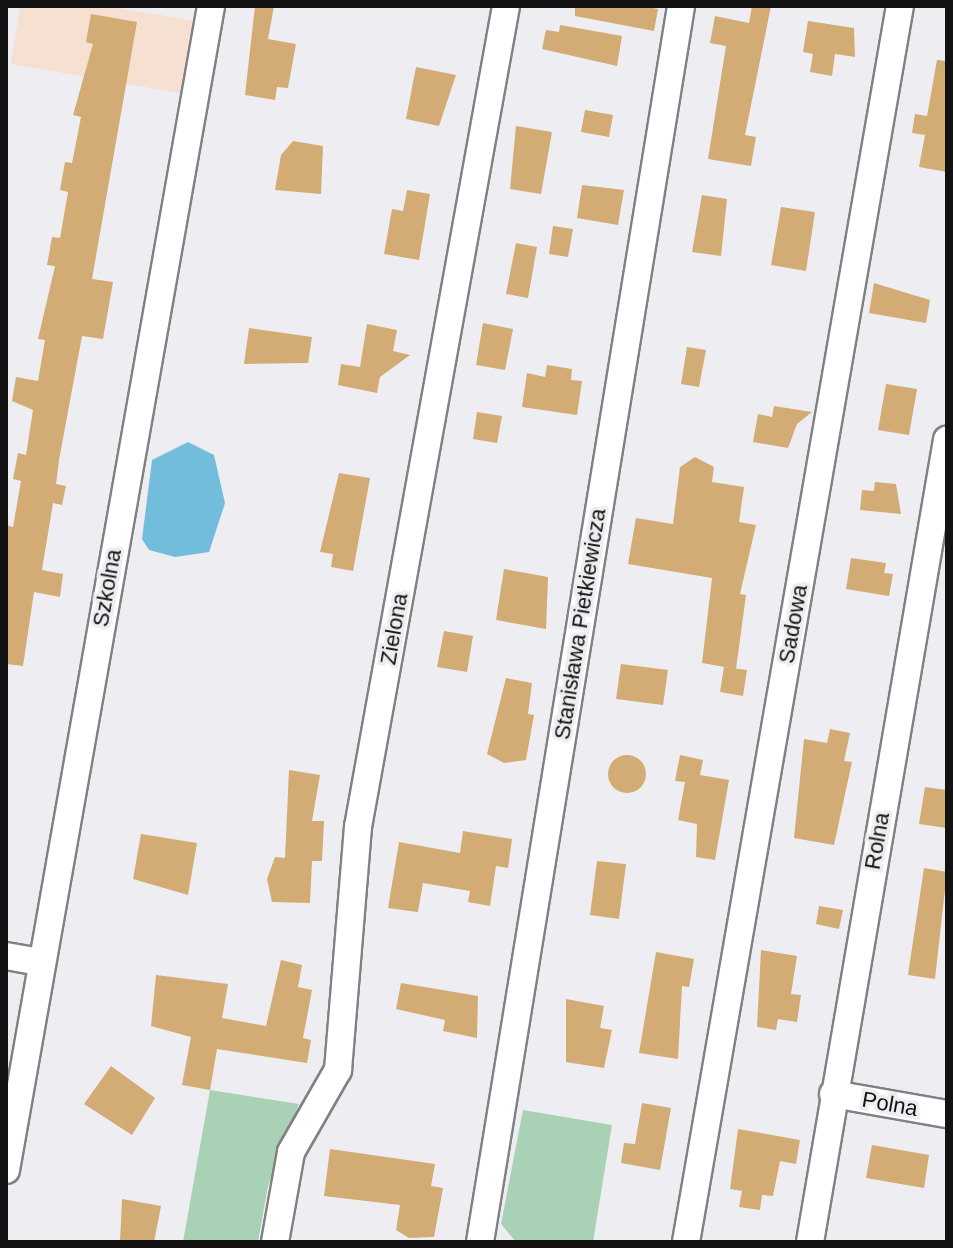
<!DOCTYPE html>
<meta charset="utf-8">
<style>
body{margin:0}
#map{position:relative;width:953px;height:1248px;overflow:hidden;background:#eeeef2;font-family:Helvetica,sans-serif}
div>[style]{position:absolute}
[style*='--x']{left:calc(var(--x)*1px);top:calc(var(--y)*1px);width:calc(var(--w)*1px);rotate:calc(var(--a)*1deg)}
.education>*{inset:0;background:#f5e0d2}
.green>*{inset:0;background:#a9d1b5}
.water>*{inset:0;background:#73bddc}
.building>*{inset:0;background:#d3ab74}
.round{border-radius:50%}
.roads{filter:drop-shadow(2px 0 #818184) drop-shadow(-2px 0 #818184) drop-shadow(0 2px #818184) drop-shadow(0 -2px #818184)}
.street>*{height:26px;margin:-13px;padding:0 13px;transform-origin:13px;border-radius:13px;background:#fff}
span{translate:-50% -50%;white-space:nowrap;text-align:center;line-height:1.15;-webkit-text-stroke:7px #eeeef2;paint-order:stroke}
.street-label{font-size:22px;color:#121213}
.frame{position:absolute;inset:0;border:8px solid #121213;pointer-events:none}
</style>
<div id="map">
<div class="education">
<i style="clip-path:polygon(20px 6px,108px 6px,195px 21px,185px 94px,11px 64px)"></i>
</div>
<div class="green">
<i style="clip-path:polygon(210px 1090px,299px 1104px,268px 1186px,258px 1242px,183px 1242px)"></i>
<i style="clip-path:polygon(523px 1110px,612px 1125px,593px 1242px,516px 1242px,501px 1224px)"></i>
</div>
<div class="water">
<i style="clip-path:polygon(188px 442px,214px 455px,225px 503px,209px 552px,175px 557px,149px 550px,142px 539px,152px 460px)"></i>
</div>
<div class="building">
<i style="clip-path:polygon(255px 6px,274px 6px,268px 39px,296px 44px,288px 88px,277px 87px,275px 100px,245px 95px)"></i>
<i style="clip-path:polygon(575px 6px,644px 6px,658px 9px,654px 31px,575px 16px)"></i>
<i style="clip-path:polygon(752px 6px,771px 6px,745px 135px,756px 137px,751px 166px,708px 159px,726px 46px,710px 43px,715px 16px,749px 23px)"></i>
<i style="clip-path:polygon(91px 14px,137px 22px,92px 279px,113px 282px,103px 339px,82px 336px,59px 460px,56px 484px,66px 486px,62px 505px,53px 503px,42px 570px,63px 574px,60px 597px,34px 592px,23px 666px,6px 664px,6px 525px,13px 527px,21px 481px,13px 479px,18px 453px,26px 455px,33px 410px,12px 401px,16px 377px,38px 381px,45px 340px,38px 339px,55px 266px,47px 265px,52px 237px,60px 238px,68px 192px,60px 190px,65px 162px,72px 163px,81px 117px,73px 115px,93px 44px,86px 42px)"></i>
<i style="clip-path:polygon(808px 21px,854px 28px,855px 57px,835px 54px,832px 76px,810px 72px,813px 54px,803px 52px)"></i>
<i style="clip-path:polygon(560px 25px,622px 36px,617px 66px,542px 49px,546px 30px,559px 32px)"></i>
<i style="clip-path:polygon(937px 60px,947px 61px,947px 172px,919px 167px,925px 135px,912px 133px,915px 114px,927px 116px)"></i>
<i style="clip-path:polygon(416px 67px,456px 75px,439px 126px,406px 119px)"></i>
<i style="clip-path:polygon(585px 110px,613px 115px,609px 137px,581px 132px)"></i>
<i style="clip-path:polygon(516px 126px,552px 132px,541px 194px,510px 189px)"></i>
<i style="clip-path:polygon(293px 141px,323px 146px,321px 194px,275px 190px,281px 155px)"></i>
<i style="clip-path:polygon(582px 185px,624px 190px,618px 225px,577px 218px)"></i>
<i style="clip-path:polygon(407px 190px,430px 194px,419px 260px,384px 254px,392px 209px,403px 211px)"></i>
<i style="clip-path:polygon(702px 195px,727px 199px,721px 256px,692px 252px)"></i>
<i style="clip-path:polygon(781px 207px,815px 212px,806px 271px,771px 265px)"></i>
<i style="clip-path:polygon(553px 226px,573px 229px,568px 257px,549px 254px)"></i>
<i style="clip-path:polygon(516px 243px,537px 247px,528px 298px,506px 294px)"></i>
<i style="clip-path:polygon(874px 283px,930px 300px,926px 323px,869px 313px)"></i>
<i style="clip-path:polygon(483px 323px,513px 329px,505px 370px,476px 365px)"></i>
<i style="clip-path:polygon(367px 324px,397px 330px,393px 351px,410px 355px,380px 377px,377px 393px,338px 385px,341px 364px,360px 367px)"></i>
<i style="clip-path:polygon(249px 328px,312px 337px,308px 363px,244px 364px)"></i>
<i style="clip-path:polygon(687px 347px,706px 350px,699px 387px,681px 384px)"></i>
<i style="clip-path:polygon(547px 365px,572px 369px,571px 380px,582px 381px,577px 415px,522px 407px,527px 373px,545px 377px)"></i>
<i style="clip-path:polygon(886px 384px,917px 389px,909px 435px,878px 430px)"></i>
<i style="clip-path:polygon(774px 406px,812px 412px,797px 424px,788px 448px,753px 442px,758px 414px,772px 417px)"></i>
<i style="clip-path:polygon(477px 412px,502px 416px,497px 443px,473px 439px)"></i>
<i style="clip-path:polygon(695px 457px,714px 467px,712px 482px,744px 487px,739px 522px,756px 525px,740px 594px,746px 595px,736px 669px,702px 663px,712px 578px,628px 564px,636px 518px,673px 524px,680px 467px)"></i>
<i style="clip-path:polygon(339px 473px,370px 478px,353px 571px,331px 567px,333px 554px,320px 552px)"></i>
<i style="clip-path:polygon(875px 482px,896px 484px,901px 514px,860px 510px,862px 490px,874px 491px)"></i>
<i style="clip-path:polygon(851px 558px,886px 563px,884px 573px,893px 574px,889px 596px,846px 589px)"></i>
<i style="clip-path:polygon(504px 569px,548px 577px,546px 629px,496px 620px)"></i>
<i style="clip-path:polygon(444px 631px,473px 636px,467px 672px,437px 667px)"></i>
<i style="clip-path:polygon(621px 664px,668px 670px,663px 705px,616px 699px)"></i>
<i style="clip-path:polygon(724px 667px,747px 670px,743px 696px,720px 692px)"></i>
<i style="clip-path:polygon(506px 678px,532px 683px,528px 714px,534px 715px,526px 760px,504px 763px,487px 754px)"></i>
<i style="clip-path:polygon(830px 729px,850px 733px,844px 761px,852px 762px,834px 845px,794px 838px,804px 739px,827px 743px)"></i>
<i class="round" style="left:608px;top:755px;width:38px;height:38px"></i>
<i style="clip-path:polygon(680px 755px,703px 760px,700px 775px,729px 780px,715px 860px,696px 857px,697px 824px,678px 820px,685px 782px,675px 781px)"></i>
<i style="clip-path:polygon(289px 770px,320px 775px,312px 821px,324px 821px,322px 861px,312px 861px,310px 903px,272px 902px,267px 879px,275px 857px,285px 858px)"></i>
<i style="clip-path:polygon(925px 787px,947px 790px,947px 828px,919px 824px)"></i>
<i style="clip-path:polygon(463px 831px,512px 839px,508px 868px,496px 866px,490px 906px,468px 902px,470px 891px,423px 883px,418px 912px,388px 908px,399px 842px,460px 853px)"></i>
<i style="clip-path:polygon(141px 834px,197px 843px,188px 895px,133px 879px)"></i>
<i style="clip-path:polygon(597px 861px,626px 864px,619px 919px,590px 915px)"></i>
<i style="clip-path:polygon(924px 868px,947px 872px,935px 979px,908px 975px)"></i>
<i style="clip-path:polygon(819px 906px,843px 910px,839px 929px,816px 924px)"></i>
<i style="clip-path:polygon(761px 950px,797px 956px,791px 994px,801px 995px,797px 1022px,778px 1019px,776px 1030px,757px 1027px)"></i>
<i style="clip-path:polygon(656px 952px,694px 959px,689px 987px,682px 986px,678px 1059px,639px 1053px)"></i>
<i style="clip-path:polygon(281px 960px,302px 965px,298px 987px,312px 990px,303px 1038px,311px 1040px,307px 1063px,217px 1049px,210px 1090px,182px 1085px,191px 1037px,151px 1026px,156px 975px,228px 984px,222px 1018px,266px 1026px)"></i>
<i style="clip-path:polygon(401px 983px,478px 996px,477px 1038px,443px 1031px,445px 1020px,396px 1009px)"></i>
<i style="clip-path:polygon(566px 999px,604px 1006px,600px 1028px,612px 1030px,604px 1068px,566px 1062px)"></i>
<i style="clip-path:polygon(111px 1066px,155px 1098px,132px 1135px,84px 1104px)"></i>
<i style="clip-path:polygon(642px 1103px,671px 1108px,660px 1170px,621px 1163px,624px 1143px,635px 1144px)"></i>
<i style="clip-path:polygon(738px 1129px,800px 1140px,796px 1164px,780px 1161px,773px 1196px,762px 1195px,760px 1210px,739px 1207px,742px 1191px,730px 1189px)"></i>
<i style="clip-path:polygon(872px 1145px,929px 1155px,924px 1188px,866px 1178px)"></i>
<i style="clip-path:polygon(330px 1149px,435px 1164px,431px 1186px,443px 1188px,434px 1237px,409px 1238px,396px 1230px,400px 1205px,324px 1196px)"></i>
<i style="clip-path:polygon(122px 1199px,161px 1206px,154px 1242px,120px 1242px)"></i>
</div>
<div class="roads">
<div class="street">
<i style="--x:6;--y:956;--w:35;--a:10"></i>
<i style="--x:833;--y:1094;--w:116;--a:10"></i>
<i style="--x:6;--y:1170;--w:1182;--a:-80.01"></i>
<i style="--x:275;--y:1242;--w:91;--a:-79.9"></i>
<i style="--x:291;--y:1152;--w:95;--a:-60.2"></i>
<i style="--x:338;--y:1070;--w:244;--a:-85.3"></i>
<i style="--x:358;--y:827;--w:834;--a:-79.78"></i>
<i style="--x:480;--y:1242;--w:1252;--a:-80.76"></i>
<i style="--x:686;--y:1242;--w:1254;--a:-80.18"></i>
<i style="--x:810;--y:1242;--w:814;--a:-80.31"></i>
</div>
</div>
<div class="street-label">
<span style="left:107px;top:588px;rotate:-80deg">Szkolna</span>
<span style="left:580px;top:624px;rotate:-81deg">Stanisława Pietkiewicza</span>
<span style="left:793px;top:624px;rotate:-80deg">Sadowa</span>
<span style="left:394px;top:629px;rotate:-80deg">Zielona</span>
<span style="left:877px;top:841px;rotate:-80deg">Rolna</span>
<span style="left:890px;top:1104px;rotate:10deg">Polna</span>
</div>
<div class="frame"></div>
</div>
